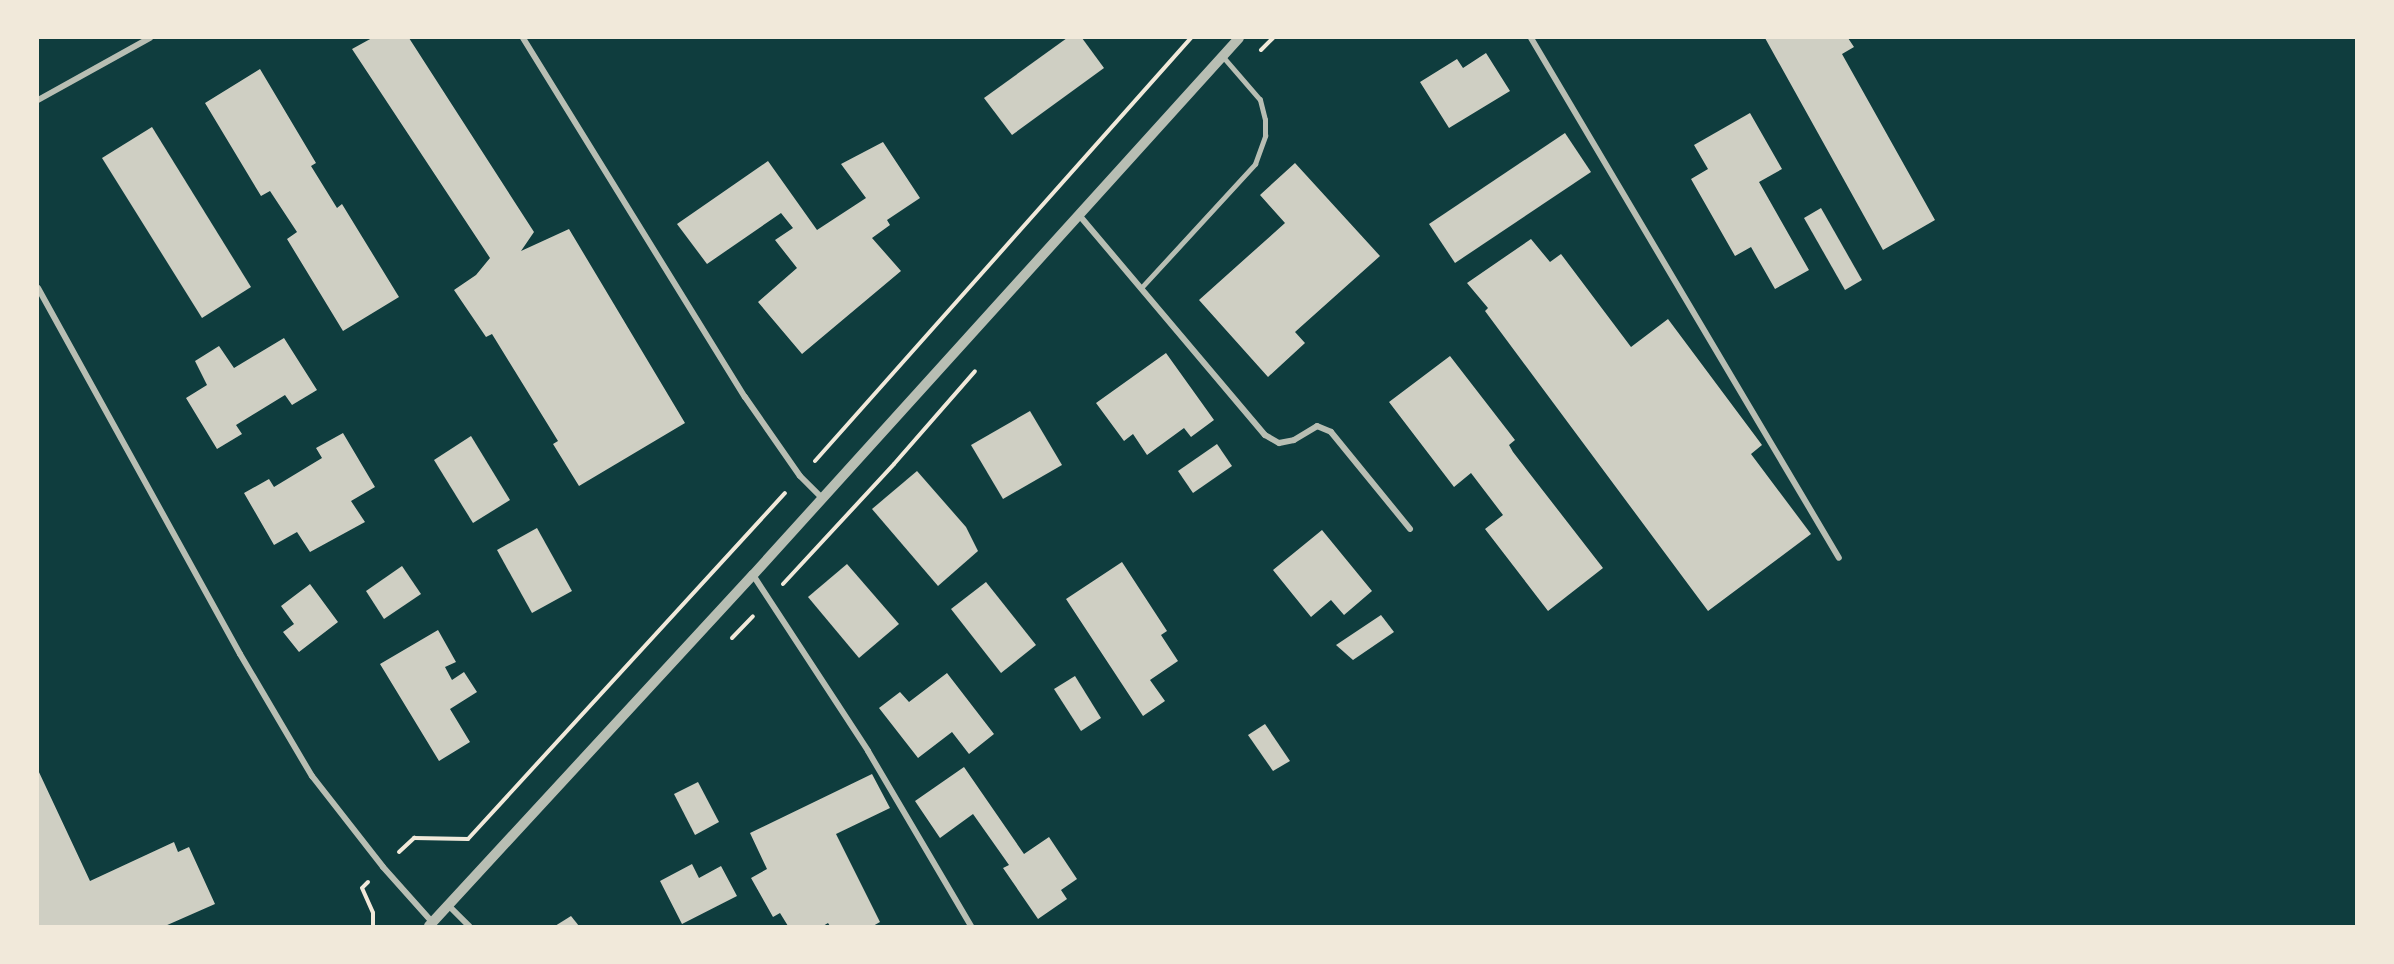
<!DOCTYPE html>
<style>
body{margin:0}
#map{position:relative;width:2394px;height:964px;overflow:hidden;background:#0f3d3e;font-family:"PT Sans",sans-serif}
div>[style]{position:absolute}
[style*='--x']{left:calc(var(--x)*1px);top:calc(var(--y)*1px);width:calc(var(--w)*1px);rotate:calc(var(--a)*1deg)}
.building>*{inset:0;background:#cfcfc3}
.path>*{height:4px;margin:-2px;padding:0 2px;transform-origin:2px;border-radius:2px;background:#f1e9da}
.service>*{height:4.5px;margin:-2.25px;padding:0 2.25px;transform-origin:2.25px;border-radius:2.25px;background:#b8beb3}
.minor>*{height:6px;margin:-3px;padding:0 3px;transform-origin:3px;border-radius:3px;background:#b8beb3}
.tertiary>*{height:10px;margin:-5px;padding:0 5px;transform-origin:5px;border-radius:5px;background:#b8beb3}
span{translate:-50% -50%;white-space:nowrap;text-align:center;line-height:1.15;-webkit-text-stroke:4.5px #f1e9da;paint-order:stroke}
.frame{position:absolute;inset:0;border:39px solid #f1e9da;pointer-events:none}
</style>
<div id="map">
<div class="building">
<i style="clip-path:polygon(372px 38px,409px 38px,534px 232px,521px 251px,569px 229px,685px 423px,579px 486px,553px 444px,558px 441px,492px 334px,486px 337px,454px 290px,476px 275px,490px 258px,352px 49px)"></i>
<i style="clip-path:polygon(1067px 38px,1082px 38px,1104px 68px,1012px 135px,984px 98px)"></i>
<i style="clip-path:polygon(1765px 38px,1848px 38px,1854px 47px,1842px 54px,1935px 220px,1883px 250px)"></i>
<i style="clip-path:polygon(1486px 53px,1510px 91px,1449px 128px,1420px 82px,1457px 59px,1463px 68px)"></i>
<i style="clip-path:polygon(260px 69px,316px 163px,311px 166px,337px 208px,342px 204px,399px 297px,343px 331px,287px 239px,297px 232px,270px 191px,261px 196px,205px 103px)"></i>
<i style="clip-path:polygon(1750px 113px,1782px 169px,1759px 182px,1809px 270px,1775px 289px,1751px 247px,1735px 256px,1691px 179px,1708px 169px,1694px 145px)"></i>
<i style="clip-path:polygon(152px 127px,251px 287px,202px 318px,102px 158px)"></i>
<i style="clip-path:polygon(1565px 133px,1591px 172px,1455px 263px,1429px 224px)"></i>
<i style="clip-path:polygon(883px 142px,920px 198px,887px 220px,890px 225px,872px 238px,901px 271px,802px 354px,758px 302px,797px 268px,775px 240px,793px 228px,781px 213px,707px 264px,677px 224px,768px 161px,817px 230px,866px 198px,841px 164px)"></i>
<i style="clip-path:polygon(1295px 163px,1380px 256px,1295px 332px,1305px 343px,1268px 377px,1199px 300px,1285px 223px,1260px 195px)"></i>
<i style="clip-path:polygon(1821px 208px,1862px 280px,1845px 290px,1804px 218px)"></i>
<i style="clip-path:polygon(1531px 239px,1550px 262px,1561px 254px,1631px 347px,1668px 319px,1762px 445px,1751px 454px,1811px 534px,1708px 611px,1485px 311px,1488px 308px,1467px 283px)"></i>
<i style="clip-path:polygon(284px 338px,317px 390px,292px 405px,285px 395px,236px 425px,242px 434px,217px 449px,186px 398px,207px 385px,195px 361px,219px 346px,234px 368px)"></i>
<i style="clip-path:polygon(1166px 353px,1214px 420px,1191px 437px,1184px 428px,1147px 455px,1133px 434px,1124px 441px,1096px 403px)"></i>
<i style="clip-path:polygon(1450px 356px,1515px 440px,1509px 445px,1513px 452px,1603px 568px,1548px 611px,1485px 529px,1503px 515px,1471px 473px,1454px 487px,1389px 402px)"></i>
<i style="clip-path:polygon(1030px 411px,1062px 465px,1003px 499px,971px 445px)"></i>
<i style="clip-path:polygon(343px 433px,375px 487px,351px 501px,365px 522px,310px 552px,297px 532px,274px 545px,244px 493px,269px 479px,274px 487px,322px 458px,316px 448px)"></i>
<i style="clip-path:polygon(471px 436px,510px 500px,473px 523px,434px 460px)"></i>
<i style="clip-path:polygon(1217px 444px,1232px 466px,1193px 493px,1178px 471px)"></i>
<i style="clip-path:polygon(917px 471px,966px 527px,978px 551px,938px 586px,872px 509px)"></i>
<i style="clip-path:polygon(537px 528px,572px 591px,532px 613px,497px 550px)"></i>
<i style="clip-path:polygon(1322px 530px,1372px 591px,1344px 615px,1331px 600px,1311px 617px,1273px 570px)"></i>
<i style="clip-path:polygon(1122px 562px,1167px 631px,1161px 635px,1178px 661px,1150px 680px,1165px 701px,1143px 716px,1066px 599px)"></i>
<i style="clip-path:polygon(847px 564px,899px 624px,859px 658px,808px 597px)"></i>
<i style="clip-path:polygon(402px 566px,421px 594px,384px 619px,366px 591px)"></i>
<i style="clip-path:polygon(986px 582px,1036px 645px,1001px 673px,951px 609px)"></i>
<i style="clip-path:polygon(310px 584px,338px 622px,299px 652px,283px 632px,294px 624px,281px 606px)"></i>
<i style="clip-path:polygon(1381px 615px,1394px 632px,1353px 660px,1336px 645px)"></i>
<i style="clip-path:polygon(438px 630px,456px 662px,445px 667px,452px 680px,464px 672px,477px 692px,450px 709px,470px 742px,439px 761px,380px 664px)"></i>
<i style="clip-path:polygon(947px 673px,994px 734px,969px 754px,952px 732px,918px 758px,879px 708px,900px 692px,909px 702px)"></i>
<i style="clip-path:polygon(1075px 676px,1101px 718px,1081px 731px,1054px 689px)"></i>
<i style="clip-path:polygon(1265px 724px,1290px 761px,1273px 771px,1248px 735px)"></i>
<i style="clip-path:polygon(964px 767px,1024px 854px,1049px 837px,1077px 879px,1061px 890px,1067px 899px,1038px 919px,1003px 868px,1009px 865px,973px 814px,940px 838px,915px 801px)"></i>
<i style="clip-path:polygon(38px 770px,90px 881px,174px 842px,178px 852px,189px 847px,215px 904px,165px 926px,38px 926px)"></i>
<i style="clip-path:polygon(872px 774px,890px 808px,836px 834px,880px 922px,873px 926px,830px 926px,828px 923px,823px 926px,788px 926px,780px 913px,773px 917px,751px 878px,767px 869px,750px 833px)"></i>
<i style="clip-path:polygon(698px 782px,719px 822px,695px 835px,674px 794px)"></i>
<i style="clip-path:polygon(692px 864px,699px 878px,721px 866px,737px 896px,682px 924px,660px 881px)"></i>
<i style="clip-path:polygon(571px 916px,579px 926px,555px 926px)"></i>
</div>
<div class="path">
<i style="--x:1261;--y:50;--w:17;--a:-45"></i>
<i style="--x:815;--y:461;--w:566;--a:-48.37"></i>
<i style="--x:783;--y:584;--w:163;--a:-47.2"></i>
<i style="--x:894;--y:464;--w:123;--a:-48.9"></i>
<i style="--x:732;--y:638;--w:30;--a:-46"></i>
<i style="--x:399;--y:852;--w:21;--a:-43"></i>
<i style="--x:414;--y:838;--w:54;--a:1.1"></i>
<i style="--x:468;--y:839;--w:469;--a:-47.5"></i>
<i style="--x:368;--y:882;--w:8;--a:135"></i>
<i style="--x:362;--y:888;--w:27;--a:66"></i>
<i style="--x:373;--y:913;--w:13;--a:90"></i>
</div>
<div class="service">
<i style="--x:1142;--y:287;--w:167;--a:-47.4"></i>
<i style="--x:1255;--y:164;--w:30;--a:-70"></i>
<i style="--x:1265;--y:136;--w:16;--a:-90"></i>
<i style="--x:1265;--y:120;--w:21;--a:-104"></i>
<i style="--x:1260;--y:100;--w:58;--a:-130.8"></i>
</div>
<div class="minor">
<i style="--x:523;--y:38;--w:422;--a:58.3"></i>
<i style="--x:745;--y:397;--w:96;--a:55.2"></i>
<i style="--x:800;--y:476;--w:31;--a:45"></i>
<i style="--x:1531;--y:38;--w:604;--a:59.36"></i>
<i style="--x:38;--y:100;--w:128;--a:-29"></i>
<i style="--x:1079;--y:215;--w:288;--a:49.8"></i>
<i style="--x:1265;--y:435;--w:16;--a:30"></i>
<i style="--x:1279;--y:443;--w:15;--a:-11"></i>
<i style="--x:1294;--y:440;--w:27;--a:-31"></i>
<i style="--x:1317;--y:426;--w:15;--a:23"></i>
<i style="--x:1331;--y:432;--w:125;--a:50.8"></i>
<i style="--x:38;--y:288;--w:418;--a:61.1"></i>
<i style="--x:240;--y:654;--w:142;--a:59.5"></i>
<i style="--x:312;--y:776;--w:115;--a:52"></i>
<i style="--x:383;--y:867;--w:75;--a:48.2"></i>
<i style="--x:753;--y:575;--w:210;--a:56.8"></i>
<i style="--x:868;--y:751;--w:203;--a:59.5"></i>
<i style="--x:448;--y:905;--w:30;--a:45"></i>
</div>
<div class="tertiary">
<i style="--x:429;--y:926;--w:478;--a:-47.3"></i>
<i style="--x:753;--y:575;--w:724;--a:-47.85"></i>
</div>
<div class="frame"></div>
</div>
